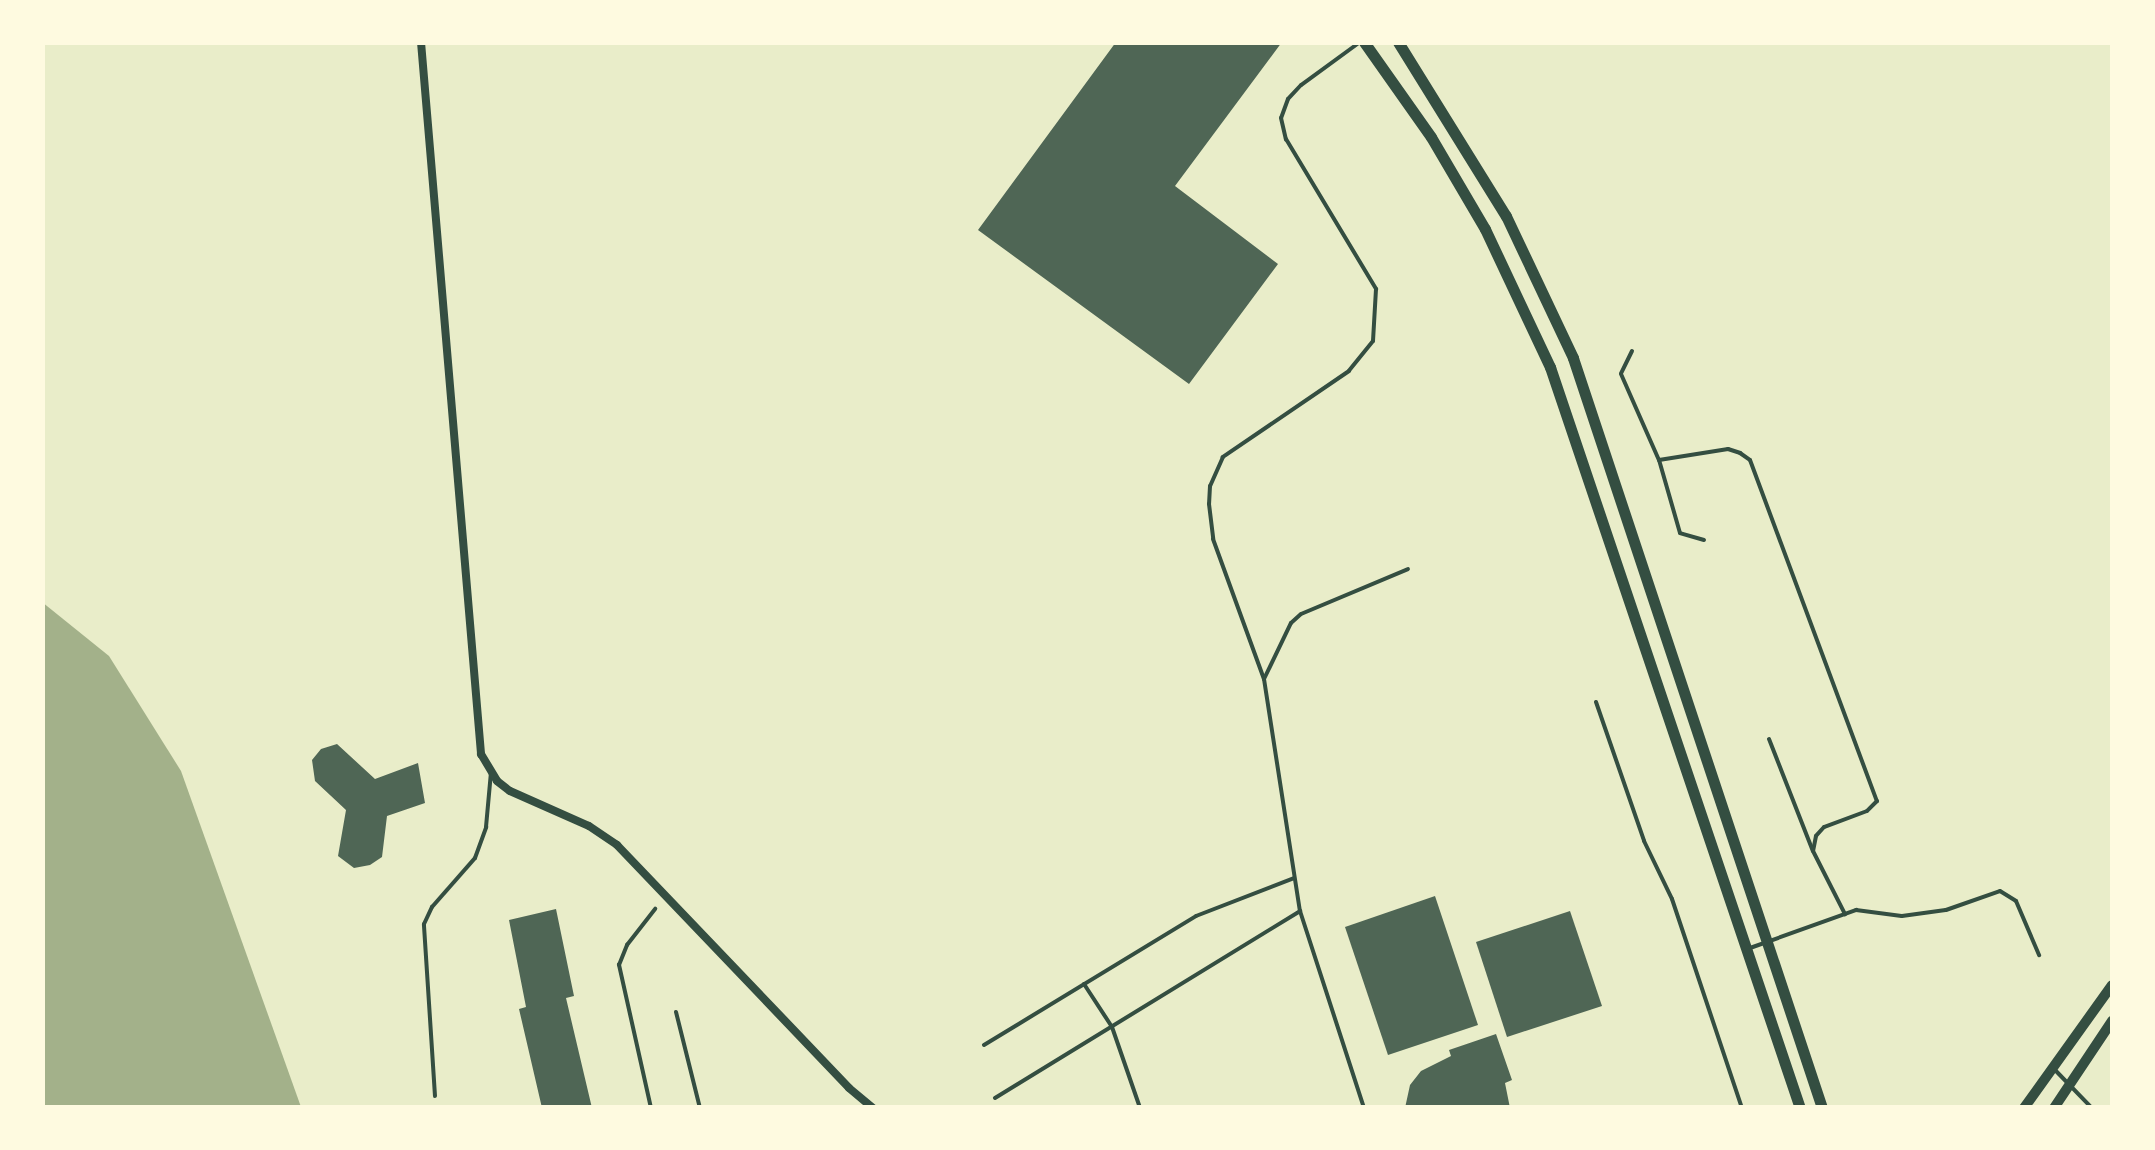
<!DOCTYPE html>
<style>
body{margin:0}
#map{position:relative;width:2155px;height:1150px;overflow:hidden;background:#e9edc9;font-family:"DM Sans",sans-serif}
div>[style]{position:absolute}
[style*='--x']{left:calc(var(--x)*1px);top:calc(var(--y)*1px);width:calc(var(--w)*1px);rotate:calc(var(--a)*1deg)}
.water>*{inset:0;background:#a3b18a}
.building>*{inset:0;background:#4f6655}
.service>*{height:4px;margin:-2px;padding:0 2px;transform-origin:2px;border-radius:2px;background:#344e41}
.minor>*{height:8px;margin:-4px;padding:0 4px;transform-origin:4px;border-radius:4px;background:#344e41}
.secondary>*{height:10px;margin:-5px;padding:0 5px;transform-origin:5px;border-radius:5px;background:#344e41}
.primary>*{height:11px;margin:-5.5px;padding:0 5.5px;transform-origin:5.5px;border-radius:5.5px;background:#344e41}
span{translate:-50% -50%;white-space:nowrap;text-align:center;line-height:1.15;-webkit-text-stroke:10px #fefae0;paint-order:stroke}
.frame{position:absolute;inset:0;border:45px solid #fefae0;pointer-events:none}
</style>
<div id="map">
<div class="water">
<i style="clip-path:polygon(42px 602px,109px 656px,181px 771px,301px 1107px,43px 1107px)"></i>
</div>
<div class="building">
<i style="clip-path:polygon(1116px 42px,1282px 42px,1175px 186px,1278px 264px,1189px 384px,978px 230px)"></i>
<i style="clip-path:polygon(337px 744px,375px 779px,418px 763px,425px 803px,387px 816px,382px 857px,370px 865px,354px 868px,338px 856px,346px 810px,315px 781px,312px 760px,321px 749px)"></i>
<i style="clip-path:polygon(1435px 896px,1478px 1025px,1388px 1055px,1345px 927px)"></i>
<i style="clip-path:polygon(556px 909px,574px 996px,566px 998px,592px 1108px,542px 1108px,519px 1009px,526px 1007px,509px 920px)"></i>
<i style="clip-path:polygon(1570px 911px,1602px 1006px,1507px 1037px,1476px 942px)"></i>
<i style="clip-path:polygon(1496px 1034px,1512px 1080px,1505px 1083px,1510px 1108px,1405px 1108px,1410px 1085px,1421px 1071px,1451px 1056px,1449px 1050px)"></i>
</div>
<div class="service">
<i style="--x:1360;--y:42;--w:73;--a:143.9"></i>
<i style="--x:1301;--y:85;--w:19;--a:133"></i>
<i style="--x:1288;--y:99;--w:20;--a:110"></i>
<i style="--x:1281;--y:118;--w:22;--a:77"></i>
<i style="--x:1286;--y:139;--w:175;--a:59"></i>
<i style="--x:1376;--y:289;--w:52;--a:93.3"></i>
<i style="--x:1373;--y:341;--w:38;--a:129"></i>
<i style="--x:1349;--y:371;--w:153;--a:145.7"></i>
<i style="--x:1223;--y:457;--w:32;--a:114"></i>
<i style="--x:1210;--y:486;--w:18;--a:93"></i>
<i style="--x:1209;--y:504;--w:35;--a:83"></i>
<i style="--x:1213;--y:539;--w:149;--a:70"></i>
<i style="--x:1264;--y:679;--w:235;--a:81.2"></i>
<i style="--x:1300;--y:911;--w:207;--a:72"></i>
<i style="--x:1632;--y:351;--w:25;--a:116"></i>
<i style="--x:1621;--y:374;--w:94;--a:66.2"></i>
<i style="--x:1704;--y:540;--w:25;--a:-164"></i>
<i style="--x:1680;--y:533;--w:76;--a:-106"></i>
<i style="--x:1659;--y:460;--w:70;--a:-9.1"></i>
<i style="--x:1728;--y:449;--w:13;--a:18"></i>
<i style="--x:1740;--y:453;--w:12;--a:35"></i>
<i style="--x:1750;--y:460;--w:364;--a:69.6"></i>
<i style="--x:1877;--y:801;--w:14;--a:135"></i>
<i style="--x:1867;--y:811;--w:46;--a:159.6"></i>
<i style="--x:1824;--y:827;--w:12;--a:132"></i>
<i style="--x:1816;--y:836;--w:15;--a:101"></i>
<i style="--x:1813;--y:851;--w:71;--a:63.1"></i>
<i style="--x:1264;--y:679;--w:62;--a:-64.3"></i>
<i style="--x:1291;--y:623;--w:13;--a:-42"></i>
<i style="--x:1301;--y:614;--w:116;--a:-22.8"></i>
<i style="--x:1596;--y:702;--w:147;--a:70.9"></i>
<i style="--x:1644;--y:841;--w:64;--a:64.2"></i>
<i style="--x:1672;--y:899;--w:220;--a:71.5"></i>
<i style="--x:1769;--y:739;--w:120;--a:68.6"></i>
<i style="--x:1750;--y:948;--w:113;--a:-19.7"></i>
<i style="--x:1856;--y:910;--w:46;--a:7.4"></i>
<i style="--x:1902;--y:916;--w:44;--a:-7.8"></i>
<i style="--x:1946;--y:910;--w:57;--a:-19.4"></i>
<i style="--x:2000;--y:891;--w:19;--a:32"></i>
<i style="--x:2016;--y:901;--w:59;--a:66.9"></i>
<i style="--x:1084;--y:984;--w:51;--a:56.9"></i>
<i style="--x:1112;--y:1027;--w:86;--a:70.9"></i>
<i style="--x:676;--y:1012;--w:99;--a:76"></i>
<i style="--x:984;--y:1045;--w:248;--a:-31.3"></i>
<i style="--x:1196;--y:916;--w:105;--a:-21.2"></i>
<i style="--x:2056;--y:1071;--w:52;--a:45.8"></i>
<i style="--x:435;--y:1096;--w:172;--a:-93.7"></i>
<i style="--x:424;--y:924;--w:19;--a:-65"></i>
<i style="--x:432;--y:907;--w:65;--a:-48.7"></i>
<i style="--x:475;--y:858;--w:33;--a:-70"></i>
<i style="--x:486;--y:827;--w:55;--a:-84.8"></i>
<i style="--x:995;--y:1098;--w:358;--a:-31.5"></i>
<i style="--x:651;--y:1108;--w:147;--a:-102.6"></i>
<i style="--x:619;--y:965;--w:22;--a:-68"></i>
<i style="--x:627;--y:945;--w:46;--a:-52.1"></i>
</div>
<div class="minor">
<i style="--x:421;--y:42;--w:715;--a:85.18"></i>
<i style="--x:481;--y:754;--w:31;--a:59"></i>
<i style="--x:497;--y:781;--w:16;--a:38"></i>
<i style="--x:510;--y:791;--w:86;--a:23.9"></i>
<i style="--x:589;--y:826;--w:34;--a:34"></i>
<i style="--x:617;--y:845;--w:336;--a:46.3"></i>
<i style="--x:849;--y:1088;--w:31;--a:40"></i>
</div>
<div class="secondary">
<i style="--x:2024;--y:1108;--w:151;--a:-54.4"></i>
<i style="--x:2054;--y:1108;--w:105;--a:-56.3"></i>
</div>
<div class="primary">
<i style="--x:1364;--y:42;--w:116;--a:54.8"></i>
<i style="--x:1431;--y:137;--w:107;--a:59.6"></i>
<i style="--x:1485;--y:229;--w:153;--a:64.8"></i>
<i style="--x:1550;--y:367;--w:782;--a:71.36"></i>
<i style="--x:1398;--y:42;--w:205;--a:58.2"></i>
<i style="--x:1506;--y:216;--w:157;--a:64.7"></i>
<i style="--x:1573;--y:358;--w:790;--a:71.63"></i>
</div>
<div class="frame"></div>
</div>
